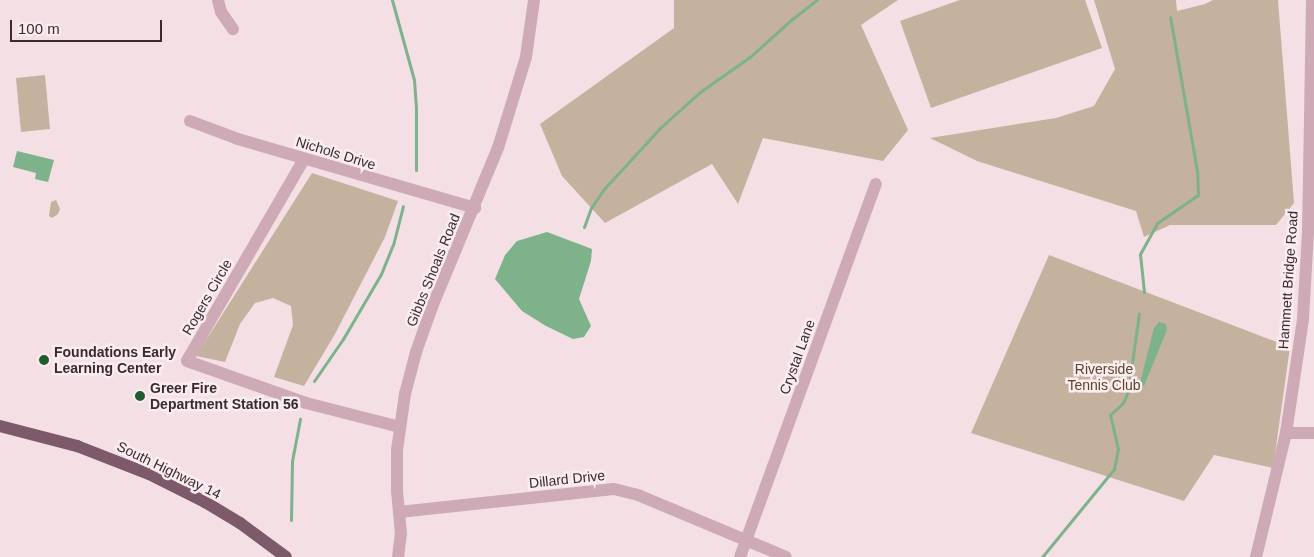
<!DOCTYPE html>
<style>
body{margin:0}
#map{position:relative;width:1314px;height:557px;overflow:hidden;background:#f4dfe5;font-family:Arial,sans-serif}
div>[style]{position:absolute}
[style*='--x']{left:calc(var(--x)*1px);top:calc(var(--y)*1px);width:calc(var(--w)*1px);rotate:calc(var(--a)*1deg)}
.green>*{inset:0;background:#c4b29e}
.water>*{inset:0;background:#7db28a}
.stream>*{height:3px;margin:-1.5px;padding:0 1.5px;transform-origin:1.5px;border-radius:1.5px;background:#7db28a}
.minor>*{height:12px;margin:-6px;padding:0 6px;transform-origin:6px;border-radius:6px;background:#cdaab6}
.major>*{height:12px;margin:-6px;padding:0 6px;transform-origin:6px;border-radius:6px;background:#7c5a6a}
.dots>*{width:14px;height:14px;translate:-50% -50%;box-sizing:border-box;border:2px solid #fbecf0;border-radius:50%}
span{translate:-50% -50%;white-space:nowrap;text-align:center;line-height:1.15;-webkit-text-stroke:5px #fbecf0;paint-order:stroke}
.street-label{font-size:14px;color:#3a2a32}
.poi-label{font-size:14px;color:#3a2a32;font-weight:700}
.left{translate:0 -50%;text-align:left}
.park-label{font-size:14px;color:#59462c}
.scale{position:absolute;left:10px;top:20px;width:152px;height:22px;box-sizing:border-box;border:2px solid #3a2a32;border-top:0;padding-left:6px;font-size:15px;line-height:18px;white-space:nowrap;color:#3a2a32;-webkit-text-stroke:4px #fbecf0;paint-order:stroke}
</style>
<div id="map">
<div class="green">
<i style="clip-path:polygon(674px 0,898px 0,861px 25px,908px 130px,883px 161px,763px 138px,738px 204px,712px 164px,605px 223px,562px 176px,540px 124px,674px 28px)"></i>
<i style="clip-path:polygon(960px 0,1085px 0,1102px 48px,931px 108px,900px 21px)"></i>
<i style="clip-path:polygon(1094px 0,1176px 0,1177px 11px,1205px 4px,1213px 0,1278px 0,1294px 203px,1276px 225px,1170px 225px,1144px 237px,1136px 211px,977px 161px,930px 138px,1056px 118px,1094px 106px,1115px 69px)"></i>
<i style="clip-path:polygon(45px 75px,50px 129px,21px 132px,16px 78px)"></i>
<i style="clip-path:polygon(312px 173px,398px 201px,385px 237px,335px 334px,304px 386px,274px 377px,293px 325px,291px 306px,273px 298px,255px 303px,240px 324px,225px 362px,196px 356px)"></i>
<i style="clip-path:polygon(56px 200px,60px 209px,58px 214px,52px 218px,49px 216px,51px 202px)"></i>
<i style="clip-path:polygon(1049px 255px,1290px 347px,1273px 468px,1214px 455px,1184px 501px,971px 433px)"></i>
</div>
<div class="water">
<i style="clip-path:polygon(17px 151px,54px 160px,48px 182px,35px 179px,36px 173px,13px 167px)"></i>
<i style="clip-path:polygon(547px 232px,592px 249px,591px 261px,579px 299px,591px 326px,584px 337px,573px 339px,546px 326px,522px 311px,495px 279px,505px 255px,517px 241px)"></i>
<i style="clip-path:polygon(1159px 322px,1166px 324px,1167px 330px,1144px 386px,1141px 389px,1140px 383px,1154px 328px)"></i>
</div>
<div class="stream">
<i style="--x:392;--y:0;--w:83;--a:74.6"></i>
<i style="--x:414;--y:80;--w:28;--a:86"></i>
<i style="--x:416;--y:108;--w:62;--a:90"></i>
<i style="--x:584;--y:227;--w:20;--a:-70"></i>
<i style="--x:591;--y:208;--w:22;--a:-56"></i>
<i style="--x:603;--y:190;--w:84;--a:-47.4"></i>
<i style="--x:660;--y:128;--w:54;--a:-42"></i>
<i style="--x:700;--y:92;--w:62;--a:-35.2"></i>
<i style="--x:751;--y:56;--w:54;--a:-42"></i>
<i style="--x:791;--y:20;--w:33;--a:-38"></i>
<i style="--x:1144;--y:292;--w:38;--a:-96"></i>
<i style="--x:1140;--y:254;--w:35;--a:-61"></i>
<i style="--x:1157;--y:223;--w:50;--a:-34.3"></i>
<i style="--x:1198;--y:195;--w:24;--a:-92"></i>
<i style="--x:1197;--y:171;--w:156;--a:-99.9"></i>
<i style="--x:314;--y:381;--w:51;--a:-55.4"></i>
<i style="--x:343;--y:339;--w:75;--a:-59.7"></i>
<i style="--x:381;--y:274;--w:31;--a:-68"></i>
<i style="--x:393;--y:245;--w:40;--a:-75.6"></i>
<i style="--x:291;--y:520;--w:59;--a:-89"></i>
<i style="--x:292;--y:461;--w:43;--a:-79.2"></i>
<i style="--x:1042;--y:557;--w:114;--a:-50.7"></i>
<i style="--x:1114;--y:469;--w:20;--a:-79"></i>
<i style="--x:1118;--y:449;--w:35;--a:-103"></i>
<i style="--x:1110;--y:415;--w:18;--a:-43"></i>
<i style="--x:1123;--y:403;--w:13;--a:-67"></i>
<i style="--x:1128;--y:391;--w:78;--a:-81.9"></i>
</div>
<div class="minor">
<i style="--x:218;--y:0;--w:12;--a:76"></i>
<i style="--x:221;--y:12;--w:21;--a:55"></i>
<i style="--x:190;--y:121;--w:51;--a:20.6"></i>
<i style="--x:238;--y:139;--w:247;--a:16.2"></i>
<i style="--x:304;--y:159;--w:233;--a:120.1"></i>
<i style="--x:187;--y:361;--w:126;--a:19.4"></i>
<i style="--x:306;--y:403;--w:97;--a:14.3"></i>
<i style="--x:1286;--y:433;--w:28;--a:0"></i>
<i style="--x:399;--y:512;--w:216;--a:-6.1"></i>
<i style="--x:614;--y:489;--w:25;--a:14"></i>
<i style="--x:638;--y:495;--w:160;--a:22.7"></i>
<i style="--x:398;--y:557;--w:23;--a:-83"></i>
<i style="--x:401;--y:534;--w:43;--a:-95.3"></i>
<i style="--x:397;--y:491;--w:41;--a:-90"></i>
<i style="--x:397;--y:450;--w:57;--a:-81.9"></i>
<i style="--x:405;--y:394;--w:43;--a:-75.3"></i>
<i style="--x:416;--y:352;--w:48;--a:-70.4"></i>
<i style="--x:432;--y:307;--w:172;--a:-67.5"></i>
<i style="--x:498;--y:148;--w:95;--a:-72.9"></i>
<i style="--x:526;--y:57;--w:58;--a:-82"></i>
<i style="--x:740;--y:557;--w:397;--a:-70"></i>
<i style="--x:1256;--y:557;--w:128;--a:-76.4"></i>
<i style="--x:1286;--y:433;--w:115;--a:-81.5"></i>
<i style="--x:1303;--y:319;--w:87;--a:-86.7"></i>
<i style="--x:1308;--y:232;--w:232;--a:-89"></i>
</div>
<div class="major">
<i style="--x:0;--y:426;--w:80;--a:14.6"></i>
<i style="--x:77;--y:446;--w:77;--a:21.3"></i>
<i style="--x:149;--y:474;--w:63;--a:26.6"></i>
<i style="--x:205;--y:502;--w:41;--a:31"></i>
<i style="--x:240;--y:523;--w:57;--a:36.5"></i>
</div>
<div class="dots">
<i style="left:44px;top:360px;background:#1d5d2e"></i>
<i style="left:140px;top:396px;background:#1d5d2e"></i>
</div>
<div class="street-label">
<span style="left:336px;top:153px;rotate:17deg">Nichols Drive</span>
<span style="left:433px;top:270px;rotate:-68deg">Gibbs Shoals Road</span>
<span style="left:1288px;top:280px;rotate:-86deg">Hammett Bridge Road</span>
<span style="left:207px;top:297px;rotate:-60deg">Rogers Circle</span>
<span style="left:797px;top:357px;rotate:-70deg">Crystal Lane</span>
<span style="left:169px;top:470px;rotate:26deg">South Highway 14</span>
<span style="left:567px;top:479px;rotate:-6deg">Dillard Drive</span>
</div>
<div class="poi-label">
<span class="left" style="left:54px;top:360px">Foundations Early<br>Learning Center</span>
<span class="left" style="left:150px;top:396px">Greer Fire<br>Department Station 56</span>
</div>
<div class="park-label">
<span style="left:1104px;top:377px">Riverside<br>Tennis Club</span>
</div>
<div class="scale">100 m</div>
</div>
